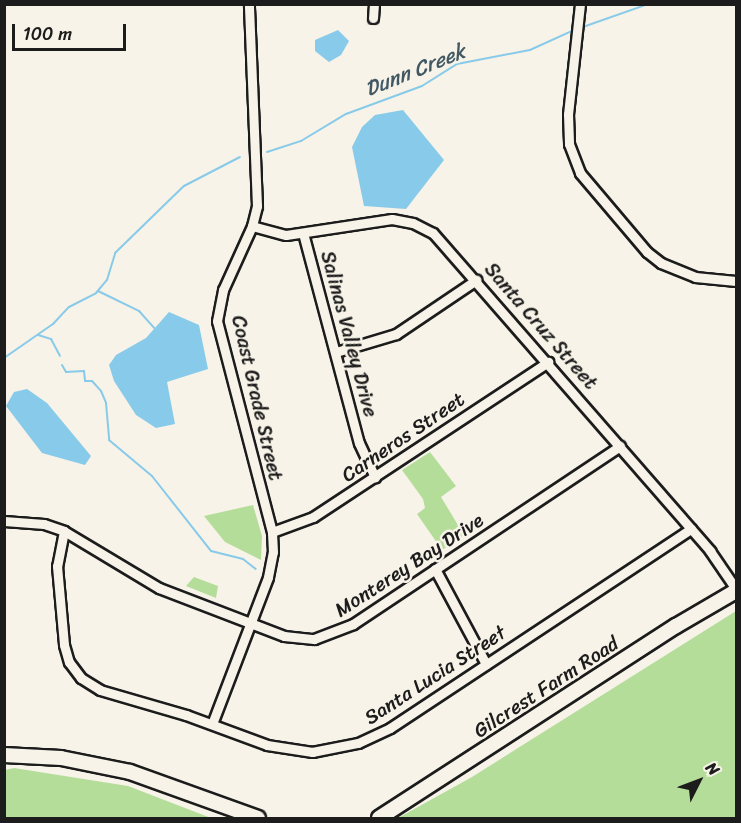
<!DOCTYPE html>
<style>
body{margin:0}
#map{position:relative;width:741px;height:823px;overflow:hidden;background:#f7f3e8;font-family:Sriracha,sans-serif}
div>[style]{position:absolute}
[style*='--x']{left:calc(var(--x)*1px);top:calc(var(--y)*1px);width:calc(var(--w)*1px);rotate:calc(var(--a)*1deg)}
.green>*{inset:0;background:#b4dd9a}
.water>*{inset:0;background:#88cae9}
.stream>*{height:2px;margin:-1px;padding:0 1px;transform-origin:1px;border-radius:1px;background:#88cae9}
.roads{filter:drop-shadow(2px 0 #1c1c1c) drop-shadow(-2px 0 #1c1c1c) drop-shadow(0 2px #1c1c1c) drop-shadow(0 -2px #1c1c1c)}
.minor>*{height:9px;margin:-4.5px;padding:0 4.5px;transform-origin:4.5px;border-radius:4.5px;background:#f7f3e8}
.secondary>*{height:14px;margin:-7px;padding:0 7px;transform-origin:7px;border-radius:7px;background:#f7f3e8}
span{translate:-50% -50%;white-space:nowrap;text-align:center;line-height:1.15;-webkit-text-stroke:5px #f7f3e8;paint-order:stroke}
.street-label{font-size:20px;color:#1c1c1c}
.water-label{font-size:21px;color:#425964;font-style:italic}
.frame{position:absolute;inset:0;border:6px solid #1c1c1c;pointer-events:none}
.north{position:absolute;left:669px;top:751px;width:60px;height:60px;-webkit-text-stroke:4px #f7f3e8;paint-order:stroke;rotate:48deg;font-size:16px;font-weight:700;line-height:24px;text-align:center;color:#1c1c1c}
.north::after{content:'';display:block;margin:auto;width:21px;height:27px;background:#1c1c1c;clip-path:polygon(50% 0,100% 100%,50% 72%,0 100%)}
.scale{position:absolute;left:12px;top:24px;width:114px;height:27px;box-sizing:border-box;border:3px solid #1c1c1c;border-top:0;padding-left:8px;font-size:18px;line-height:21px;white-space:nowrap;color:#1c1c1c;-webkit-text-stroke:4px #f7f3e8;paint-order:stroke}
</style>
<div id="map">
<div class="green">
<i style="clip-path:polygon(430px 452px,456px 486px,441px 497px,464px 535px,442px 550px,417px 514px,425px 508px,423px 499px,402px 470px)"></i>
<i style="clip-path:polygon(253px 505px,262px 536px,261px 560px,225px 542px,204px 516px)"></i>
<i style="clip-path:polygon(194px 577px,218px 586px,216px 598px,186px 586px)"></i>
<i style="clip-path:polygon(736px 611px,736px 818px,398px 818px,472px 777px)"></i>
<i style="clip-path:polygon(14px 768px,128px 786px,211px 818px,5px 818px,5px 770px)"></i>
</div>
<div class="water">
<i style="clip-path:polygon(338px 30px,349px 41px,341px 55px,329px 62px,315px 51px,315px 40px)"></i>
<i style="clip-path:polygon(403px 110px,444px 160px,406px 209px,364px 206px,352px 147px,362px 127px,375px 115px)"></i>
<i style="clip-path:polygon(169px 312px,199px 325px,208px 369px,167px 382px,175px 424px,156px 428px,136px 415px,114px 381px,109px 365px,116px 355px,146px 338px)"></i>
<i style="clip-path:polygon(27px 389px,47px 403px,91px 456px,85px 465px,42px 453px,6px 406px,14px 392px)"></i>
</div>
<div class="stream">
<i style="--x:580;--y:28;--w:72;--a:-19.4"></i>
<i style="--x:267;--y:152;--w:36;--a:-18"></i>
<i style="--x:301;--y:141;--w:52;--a:-31"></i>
<i style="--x:346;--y:114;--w:81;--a:-20.2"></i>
<i style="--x:422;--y:86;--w:41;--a:-32.2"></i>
<i style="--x:457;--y:64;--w:74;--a:-10.9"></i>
<i style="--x:530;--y:50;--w:48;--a:-24.4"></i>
<i style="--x:98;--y:291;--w:46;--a:26"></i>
<i style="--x:139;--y:311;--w:24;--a:48"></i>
<i style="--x:38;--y:335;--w:14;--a:17"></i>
<i style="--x:51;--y:339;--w:19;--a:62"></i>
<i style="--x:4;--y:358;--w:60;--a:-34.8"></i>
<i style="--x:53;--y:324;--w:23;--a:-47"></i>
<i style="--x:69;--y:307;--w:30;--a:-27"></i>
<i style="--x:96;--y:293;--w:17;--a:-50"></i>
<i style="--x:107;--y:280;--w:28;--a:-73"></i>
<i style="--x:115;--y:253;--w:96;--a:-44.2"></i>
<i style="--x:184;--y:186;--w:63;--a:-27.4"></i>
<i style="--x:62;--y:365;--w:8;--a:60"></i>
<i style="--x:66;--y:372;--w:18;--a:-3"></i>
<i style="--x:84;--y:371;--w:10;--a:84"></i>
<i style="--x:85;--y:381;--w:7;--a:0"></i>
<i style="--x:92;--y:381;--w:13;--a:48"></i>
<i style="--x:101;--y:391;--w:13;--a:67"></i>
<i style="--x:106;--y:403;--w:37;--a:85"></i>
<i style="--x:109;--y:440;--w:56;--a:39.9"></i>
<i style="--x:152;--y:476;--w:95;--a:51.8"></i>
<i style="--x:211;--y:551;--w:33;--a:14"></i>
<i style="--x:243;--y:559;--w:16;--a:38"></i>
</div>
<div class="roads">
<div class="minor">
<i style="--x:580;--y:4;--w:111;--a:96.2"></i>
<i style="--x:568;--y:114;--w:30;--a:88"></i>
<i style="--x:569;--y:144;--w:31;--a:69"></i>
<i style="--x:580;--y:173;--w:104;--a:49.7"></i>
<i style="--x:647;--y:252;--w:18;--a:38"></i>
<i style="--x:661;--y:263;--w:37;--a:22"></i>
<i style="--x:695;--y:277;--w:41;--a:5.6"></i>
<i style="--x:373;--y:18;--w:14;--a:-86"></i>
<i style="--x:252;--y:226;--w:35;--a:15"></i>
<i style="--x:286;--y:235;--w:107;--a:-8.6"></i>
<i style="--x:392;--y:219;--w:21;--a:11"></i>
<i style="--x:413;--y:223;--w:22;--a:27"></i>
<i style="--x:433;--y:233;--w:422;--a:48.9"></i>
<i style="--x:710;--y:551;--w:46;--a:55.6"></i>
<i style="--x:303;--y:233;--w:217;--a:75.1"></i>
<i style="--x:359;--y:443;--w:38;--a:65"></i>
<i style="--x:336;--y:352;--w:63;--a:-16.7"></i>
<i style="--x:396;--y:334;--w:97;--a:-34"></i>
<i style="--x:4;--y:521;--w:40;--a:4.3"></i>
<i style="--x:44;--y:524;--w:21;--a:19"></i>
<i style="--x:64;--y:531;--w:111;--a:31"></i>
<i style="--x:159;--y:588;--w:134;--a:21"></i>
<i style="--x:284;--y:636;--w:30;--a:6"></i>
<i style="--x:314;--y:639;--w:42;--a:-21"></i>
<i style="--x:353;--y:624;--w:321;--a:-33.7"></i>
<i style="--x:64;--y:531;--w:36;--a:101"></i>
<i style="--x:57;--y:566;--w:79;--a:84.9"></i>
<i style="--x:64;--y:645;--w:18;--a:74"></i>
<i style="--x:69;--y:662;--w:20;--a:53"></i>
<i style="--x:81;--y:678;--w:22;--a:32"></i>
<i style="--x:100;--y:690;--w:90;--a:16.2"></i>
<i style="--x:186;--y:715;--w:86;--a:20.3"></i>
<i style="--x:267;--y:745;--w:46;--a:8.8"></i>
<i style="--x:312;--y:752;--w:47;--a:-11.1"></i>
<i style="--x:358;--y:743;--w:35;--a:-25"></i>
<i style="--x:390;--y:728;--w:361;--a:-33.5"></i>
<i style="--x:272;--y:532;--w:44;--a:-20.1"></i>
<i style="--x:313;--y:517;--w:282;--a:-33.4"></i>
<i style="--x:435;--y:569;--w:108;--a:61.8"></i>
<i style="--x:212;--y:724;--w:157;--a:-69.1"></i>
<i style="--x:268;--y:577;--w:25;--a:-79"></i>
<i style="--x:273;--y:552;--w:20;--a:-93"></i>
<i style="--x:272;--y:532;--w:218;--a:-104.6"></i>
<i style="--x:217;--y:321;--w:32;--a:-79"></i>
<i style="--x:223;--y:290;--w:70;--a:-65.6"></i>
<i style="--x:252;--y:226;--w:21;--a:-76"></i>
<i style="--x:257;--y:206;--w:202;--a:-92.3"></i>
</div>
<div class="secondary">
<i style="--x:4;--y:755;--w:57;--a:3"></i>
<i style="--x:61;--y:758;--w:70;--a:11.5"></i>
<i style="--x:130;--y:772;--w:136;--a:19.8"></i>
<i style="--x:379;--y:818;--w:354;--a:-32.9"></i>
<i style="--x:676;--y:626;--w:69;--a:-30.3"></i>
</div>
</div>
<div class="street-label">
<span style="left:541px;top:326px;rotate:49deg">Santa Cruz Street</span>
<span style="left:349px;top:334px;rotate:75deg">Salinas Valley Drive</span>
<span style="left:257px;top:398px;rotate:77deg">Coast Grade Street</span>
<span style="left:403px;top:437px;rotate:-34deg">Carneros Street</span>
<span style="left:409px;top:565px;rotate:-33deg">Monterey Bay Drive</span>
<span style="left:435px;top:675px;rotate:-33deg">Santa Lucia Street</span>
<span style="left:546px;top:687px;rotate:-33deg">Gilcrest Farm Road</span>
</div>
<div class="water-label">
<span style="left:415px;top:70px;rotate:-22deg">Dunn Creek</span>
</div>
<div class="frame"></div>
<div class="north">N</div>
<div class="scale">100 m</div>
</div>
